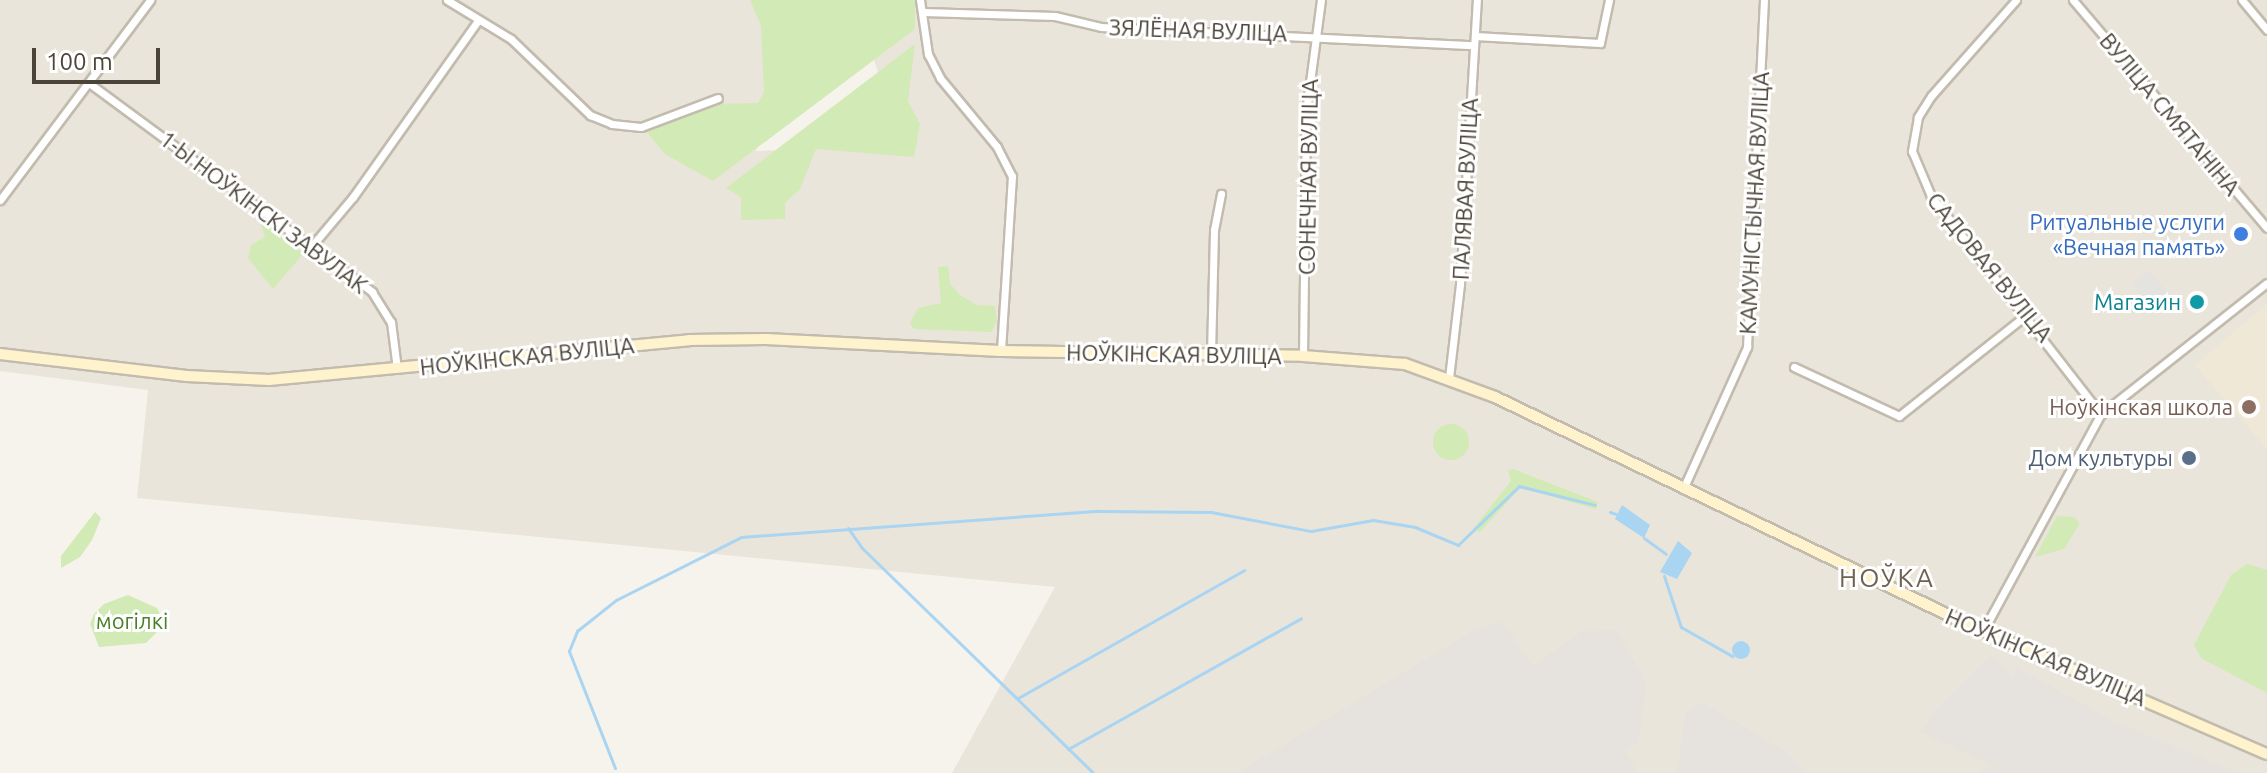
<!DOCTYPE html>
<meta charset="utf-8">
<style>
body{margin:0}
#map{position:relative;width:2267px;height:773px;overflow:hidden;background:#f6f3ec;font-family:Ubuntu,sans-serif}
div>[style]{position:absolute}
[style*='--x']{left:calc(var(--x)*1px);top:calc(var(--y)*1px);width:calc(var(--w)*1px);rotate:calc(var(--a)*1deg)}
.residential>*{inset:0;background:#eae5da}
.industrial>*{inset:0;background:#e6e2dd}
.education>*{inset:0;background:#efe8d6}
.green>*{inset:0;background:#d2eab5}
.round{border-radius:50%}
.parking>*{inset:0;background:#e5e3e0}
.water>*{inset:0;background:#a9d4f2}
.stream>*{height:3px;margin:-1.5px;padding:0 1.5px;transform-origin:1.5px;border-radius:1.5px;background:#a9d4f2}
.roads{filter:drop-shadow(2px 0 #c2bbae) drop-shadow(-2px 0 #c2bbae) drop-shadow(0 2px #c2bbae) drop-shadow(0 -2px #c2bbae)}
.street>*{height:7px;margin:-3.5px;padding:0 3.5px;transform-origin:3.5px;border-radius:3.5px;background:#fff}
.secondary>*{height:10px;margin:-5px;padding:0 5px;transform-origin:5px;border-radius:5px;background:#fff3cd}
.dots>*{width:22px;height:22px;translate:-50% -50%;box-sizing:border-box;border:4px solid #fff;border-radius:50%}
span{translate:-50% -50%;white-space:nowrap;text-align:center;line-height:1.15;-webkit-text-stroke:6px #fff;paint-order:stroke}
.street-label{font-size:22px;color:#4b4439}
.shop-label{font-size:22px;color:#366cbe}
.right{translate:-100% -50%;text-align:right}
.culture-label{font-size:22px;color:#0d838f}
.education-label{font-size:22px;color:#785e54}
.service-label{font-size:22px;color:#4e5e75}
.park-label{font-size:22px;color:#4a7f2a}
.quarter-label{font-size:26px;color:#6e6250;letter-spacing:2px}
.scale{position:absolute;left:32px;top:48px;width:128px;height:36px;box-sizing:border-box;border:4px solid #4b4439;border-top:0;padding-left:10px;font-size:24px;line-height:28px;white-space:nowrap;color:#4b4439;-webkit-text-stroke:6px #fff;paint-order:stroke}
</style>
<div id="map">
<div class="residential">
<i style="clip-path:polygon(0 0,767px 0,791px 16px,756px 151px,900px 145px,856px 0,2267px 0,2267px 773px,952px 773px,1055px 587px,137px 498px,148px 390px,0 371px)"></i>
</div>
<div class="industrial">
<i style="clip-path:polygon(1501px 620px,1533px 666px,1585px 629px,1617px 630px,1647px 685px,1638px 741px,1625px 752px,1638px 773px,1237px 773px,1473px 631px)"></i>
<i style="clip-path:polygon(1991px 655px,2012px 676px,2017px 668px,2114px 721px,2238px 773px,1977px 773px,1993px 766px,1921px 732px,1937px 708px)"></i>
<i style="clip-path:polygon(1704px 703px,1788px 753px,1804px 773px,1677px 773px,1686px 712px)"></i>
</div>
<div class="education">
<i style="clip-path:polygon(2267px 304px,2267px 449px,2195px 365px)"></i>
</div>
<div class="green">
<i style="clip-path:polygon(750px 0,915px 0,915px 29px,713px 181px,665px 154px,644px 129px,709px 104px,758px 103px,764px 92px,761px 26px)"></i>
<i style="clip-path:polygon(915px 44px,908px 101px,920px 124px,914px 157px,816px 149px,800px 189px,785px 203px,785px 219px,741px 220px,741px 197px,726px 188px)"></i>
<i style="clip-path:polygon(265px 221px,303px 254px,273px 289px,248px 258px,251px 245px,265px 237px,261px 225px)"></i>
<i style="clip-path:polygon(948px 266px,950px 284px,960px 295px,977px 305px,995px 306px,997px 321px,991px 332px,914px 329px,910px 323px,918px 308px,941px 303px,938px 267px)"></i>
<i class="round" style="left:1433px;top:424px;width:36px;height:36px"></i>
<i style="clip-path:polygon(1513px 469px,1598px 502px,1596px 509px,1520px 488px,1480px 532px,1473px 529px,1511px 481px,1508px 470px)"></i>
<i style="clip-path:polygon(95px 512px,101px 518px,92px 540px,80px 557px,61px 568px,61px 556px)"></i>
<i style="clip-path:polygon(2057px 516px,2074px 517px,2080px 523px,2064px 549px,2035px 557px)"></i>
<i style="clip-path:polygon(2247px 564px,2267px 570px,2267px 693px,2201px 658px,2194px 645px,2231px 575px)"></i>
<i style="clip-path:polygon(128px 595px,157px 608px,163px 620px,158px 631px,146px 643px,99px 647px,90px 624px,94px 614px,104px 604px)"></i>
</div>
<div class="parking">
<i style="clip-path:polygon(2148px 270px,2174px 299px,2157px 313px,2132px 284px)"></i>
</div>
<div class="water">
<i style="clip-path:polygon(1622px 505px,1650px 525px,1644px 538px,1615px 519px)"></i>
<i style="clip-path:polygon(1678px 541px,1692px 553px,1677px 579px,1660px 572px)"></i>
<i class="round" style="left:1732px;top:641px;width:18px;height:18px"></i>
</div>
<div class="stream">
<i style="--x:1610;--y:512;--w:6;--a:18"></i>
<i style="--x:848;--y:528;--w:24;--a:55"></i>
<i style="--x:862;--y:548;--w:322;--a:44.2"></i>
<i style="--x:1644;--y:538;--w:27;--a:36"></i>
<i style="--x:1664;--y:576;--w:54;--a:71.6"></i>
<i style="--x:1681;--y:627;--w:59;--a:29.6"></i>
<i style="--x:1018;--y:698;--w:260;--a:-29.5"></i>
<i style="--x:1068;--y:749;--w:267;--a:-29.3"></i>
<i style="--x:615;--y:768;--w:126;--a:-111.5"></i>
<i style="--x:569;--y:651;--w:22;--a:-68"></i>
<i style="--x:577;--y:631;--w:50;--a:-38.5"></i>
<i style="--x:616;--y:600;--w:140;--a:-26.7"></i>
<i style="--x:741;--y:537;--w:358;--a:-4.2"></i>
<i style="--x:1098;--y:511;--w:113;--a:0.5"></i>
<i style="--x:1211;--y:512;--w:102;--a:10.8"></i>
<i style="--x:1311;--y:531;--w:63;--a:-10.1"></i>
<i style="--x:1373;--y:520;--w:43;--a:9.5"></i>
<i style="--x:1415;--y:527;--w:47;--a:22.7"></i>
<i style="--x:1458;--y:545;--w:85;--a:-44"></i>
<i style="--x:1519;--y:486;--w:78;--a:14"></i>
</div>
<div class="roads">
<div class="street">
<i style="--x:447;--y:0;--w:75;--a:31.4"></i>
<i style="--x:511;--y:39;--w:110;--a:43.9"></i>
<i style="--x:590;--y:115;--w:24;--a:22"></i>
<i style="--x:612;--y:124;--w:29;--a:6"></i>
<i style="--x:641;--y:127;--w:82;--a:-20.6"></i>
<i style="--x:920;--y:0;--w:55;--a:81.6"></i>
<i style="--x:928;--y:54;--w:27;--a:63"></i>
<i style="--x:940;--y:78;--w:89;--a:50.4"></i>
<i style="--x:997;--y:147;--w:33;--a:63"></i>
<i style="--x:1012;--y:176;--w:175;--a:93.6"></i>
<i style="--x:2016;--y:0;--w:128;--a:131.5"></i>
<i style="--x:1931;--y:96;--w:25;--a:122"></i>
<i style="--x:1918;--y:117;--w:35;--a:100"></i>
<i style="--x:1912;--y:151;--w:49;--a:67.1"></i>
<i style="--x:1931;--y:196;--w:276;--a:52.1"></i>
<i style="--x:2073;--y:0;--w:299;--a:49.6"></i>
<i style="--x:2242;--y:0;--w:39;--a:50"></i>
<i style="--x:923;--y:12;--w:132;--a:1.7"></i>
<i style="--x:1055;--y:16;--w:47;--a:13.4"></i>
<i style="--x:1101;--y:27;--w:372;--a:2.8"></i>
<i style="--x:1475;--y:36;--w:125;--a:3.2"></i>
<i style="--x:1600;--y:43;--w:44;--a:-78.2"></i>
<i style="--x:89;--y:83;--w:352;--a:36.4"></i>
<i style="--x:372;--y:292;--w:36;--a:58"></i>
<i style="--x:391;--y:322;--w:47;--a:82.7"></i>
<i style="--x:0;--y:200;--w:250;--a:-53.1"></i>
<i style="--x:310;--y:248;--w:67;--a:-49.9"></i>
<i style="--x:353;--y:197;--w:214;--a:-54.7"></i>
<i style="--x:1211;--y:354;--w:124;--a:-88.6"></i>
<i style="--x:1214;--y:230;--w:37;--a:-79"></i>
<i style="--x:1303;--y:356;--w:244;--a:-89.3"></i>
<i style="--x:1306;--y:112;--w:113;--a:-82.4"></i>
<i style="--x:1794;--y:367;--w:116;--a:25"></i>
<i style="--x:1899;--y:416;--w:162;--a:-38.5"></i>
<i style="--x:1449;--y:378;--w:95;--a:-83.3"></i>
<i style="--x:1460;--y:284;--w:285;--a:-86.6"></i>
<i style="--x:1683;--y:489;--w:156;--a:-65.7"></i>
<i style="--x:1747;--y:347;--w:347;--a:-87.2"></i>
<i style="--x:1983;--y:631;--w:247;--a:-61.5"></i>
<i style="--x:2101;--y:414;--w:211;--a:-38.3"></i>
</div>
<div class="secondary">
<i style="--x:0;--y:354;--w:188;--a:6.7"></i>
<i style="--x:187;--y:376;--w:82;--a:2.8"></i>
<i style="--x:269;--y:380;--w:422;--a:-5.4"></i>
<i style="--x:689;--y:340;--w:77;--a:-0.7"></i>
<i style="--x:766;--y:339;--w:235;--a:2.9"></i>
<i style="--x:1001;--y:351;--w:302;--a:0.9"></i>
<i style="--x:1303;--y:356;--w:102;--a:4.5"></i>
<i style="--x:1405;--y:364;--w:96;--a:20.1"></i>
<i style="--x:1495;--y:397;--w:519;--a:25.68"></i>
<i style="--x:1963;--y:622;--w:331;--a:23.5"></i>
</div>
</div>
<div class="dots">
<i style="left:2241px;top:234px;background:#3f7fe0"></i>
<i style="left:2197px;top:302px;background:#0f9aa8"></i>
<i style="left:2249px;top:407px;background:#8d6e63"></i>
<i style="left:2189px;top:458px;background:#5c6f8a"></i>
</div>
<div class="street-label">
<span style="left:1198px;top:30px;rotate:2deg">ЗЯЛЁНАЯ ВУЛІЦА</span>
<span style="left:2170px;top:114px;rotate:50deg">ВУЛІЦА СМЯТАНІНА</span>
<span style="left:1308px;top:177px;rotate:-89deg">СОНЕЧНАЯ ВУЛІЦА</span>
<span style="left:1465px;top:189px;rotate:-87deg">ПАЛЯВАЯ ВУЛІЦА</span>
<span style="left:1754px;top:203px;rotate:-87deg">КАМУНІСТЫЧНАЯ ВУЛІЦА</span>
<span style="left:264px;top:212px;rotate:37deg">1-Ы НОЎКІНСКІ ЗАВУЛАК</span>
<span style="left:1990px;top:267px;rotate:51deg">САДОВАЯ ВУЛІЦА</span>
<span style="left:1174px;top:354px;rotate:1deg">НОЎКІНСКАЯ ВУЛІЦА</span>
<span style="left:527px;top:356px;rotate:-6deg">НОЎКІНСКАЯ ВУЛІЦА</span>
<span style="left:2046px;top:657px;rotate:23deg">НОЎКІНСКАЯ ВУЛІЦА</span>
</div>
<div class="shop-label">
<span class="right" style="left:2225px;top:234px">Ритуальные услуги<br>«Вечная память»</span>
</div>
<div class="culture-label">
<span class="right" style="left:2181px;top:302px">Магазин</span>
</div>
<div class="education-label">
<span class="right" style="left:2233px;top:407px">Ноўкінская школа</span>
</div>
<div class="service-label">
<span class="right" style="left:2173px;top:458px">Дом культуры</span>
</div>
<div class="park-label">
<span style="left:132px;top:621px">могілкі</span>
</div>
<div class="quarter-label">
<span style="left:1887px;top:578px">НОЎКА</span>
</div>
<div class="scale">100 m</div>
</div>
